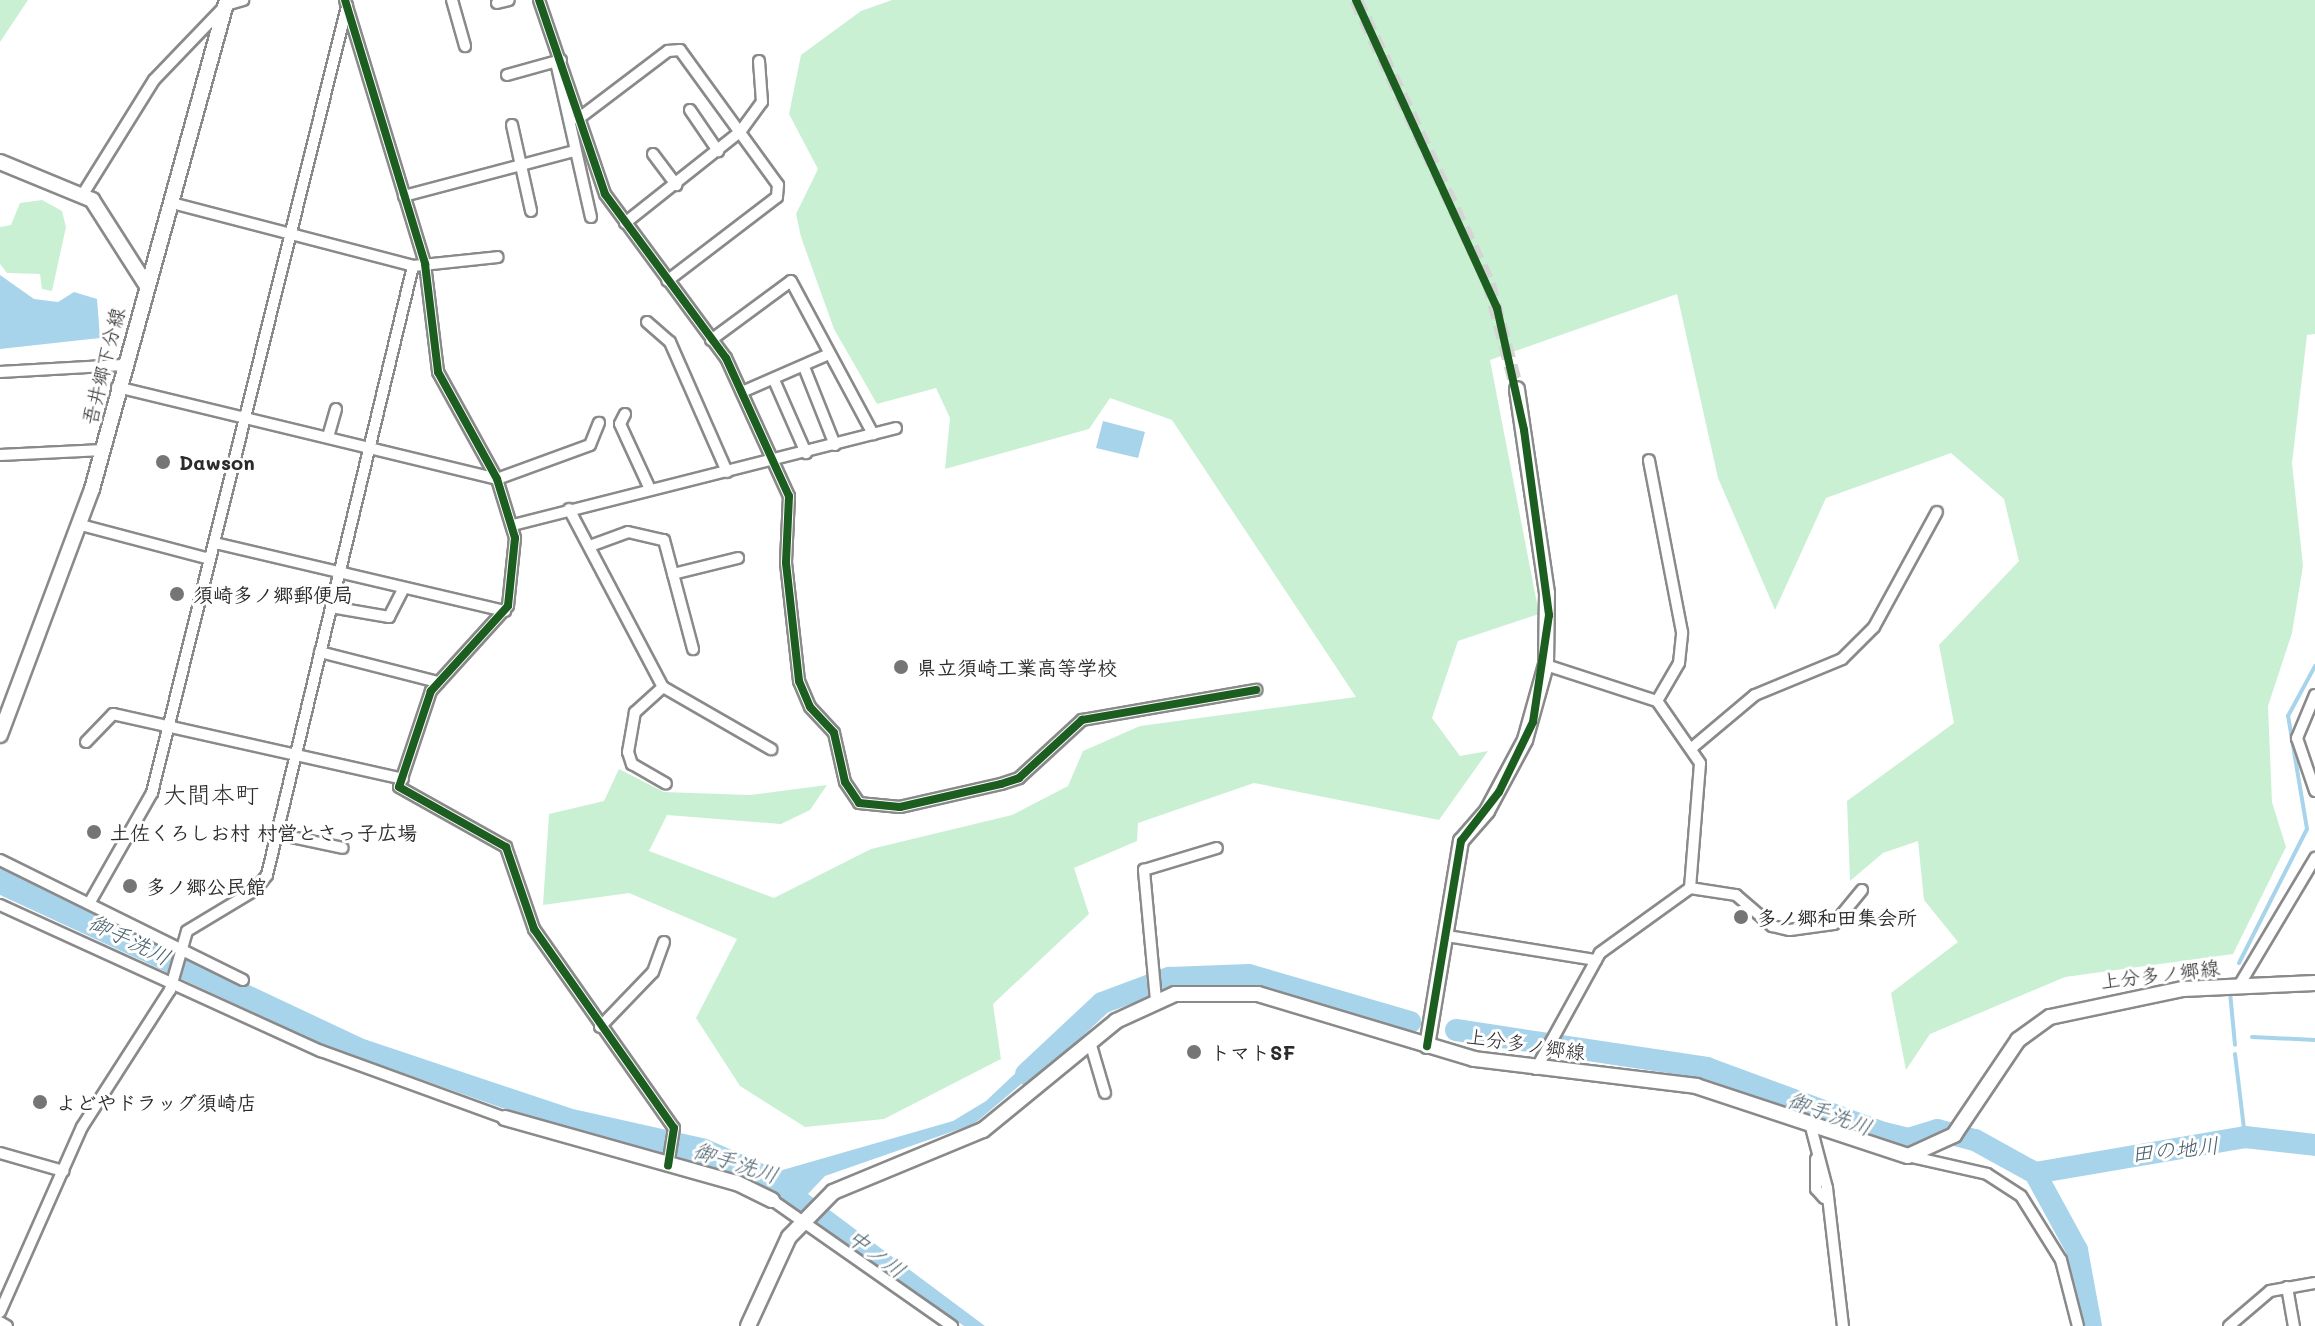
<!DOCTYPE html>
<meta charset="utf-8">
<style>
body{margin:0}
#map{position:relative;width:2315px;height:1326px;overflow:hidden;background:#fff;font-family:Mali,"Klee One",sans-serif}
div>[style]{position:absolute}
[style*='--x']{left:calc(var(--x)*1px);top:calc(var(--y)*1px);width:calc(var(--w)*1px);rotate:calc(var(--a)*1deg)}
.green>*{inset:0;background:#caf0d4}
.water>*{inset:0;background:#a8d4eb}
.stream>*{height:4px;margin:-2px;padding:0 2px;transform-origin:2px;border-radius:2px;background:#a8d4eb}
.river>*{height:22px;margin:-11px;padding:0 11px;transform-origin:11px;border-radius:11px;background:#a8d4eb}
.secondary-tunnel>*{height:14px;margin-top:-7px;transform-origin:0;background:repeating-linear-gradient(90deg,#d5d5d5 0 14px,transparent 0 21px)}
.roads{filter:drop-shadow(2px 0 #8a8a8a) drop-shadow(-2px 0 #8a8a8a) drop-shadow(0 2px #8a8a8a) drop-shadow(0 -2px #8a8a8a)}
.street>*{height:10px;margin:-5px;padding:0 5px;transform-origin:5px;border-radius:5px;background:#fff}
.secondary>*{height:14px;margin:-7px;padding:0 7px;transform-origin:7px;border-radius:7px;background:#fff}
.cycleway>*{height:8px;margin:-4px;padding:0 4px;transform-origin:4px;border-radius:4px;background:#1b5e20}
.dots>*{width:22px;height:22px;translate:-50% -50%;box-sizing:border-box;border:4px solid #fff;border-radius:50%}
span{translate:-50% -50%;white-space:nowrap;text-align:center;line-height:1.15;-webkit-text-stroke:6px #fff;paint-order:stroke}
.street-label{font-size:20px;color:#2b2b2b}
.poi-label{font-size:20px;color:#2b2b2b;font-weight:700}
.left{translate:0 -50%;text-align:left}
.water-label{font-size:22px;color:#49606b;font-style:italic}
.quarter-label{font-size:24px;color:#2b2b2b}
</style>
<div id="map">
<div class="green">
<i style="clip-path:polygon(0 0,28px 0,0 42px)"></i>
<i style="clip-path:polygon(892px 0,2315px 0,2315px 334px,2307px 335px,2292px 463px,2303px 566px,2292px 633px,2268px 706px,2272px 802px,2286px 847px,2233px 954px,2065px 977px,1930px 1034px,1906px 1070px,1891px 993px,1958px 942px,1924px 900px,1918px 841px,1883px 853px,1850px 881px,1847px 801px,1954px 723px,1939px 645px,2019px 561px,2004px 499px,1951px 453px,1826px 498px,1775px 610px,1718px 478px,1677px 294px,1490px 360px,1539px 614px,1458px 641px,1432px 718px,1460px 756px,1488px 751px,1439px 820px,1254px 783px,1138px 823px,1137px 841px,1074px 868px,1089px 914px,993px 1004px,1001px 1059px,884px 1119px,805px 1127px,740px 1086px,696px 1018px,737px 939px,629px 893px,543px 905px,549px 814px,604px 801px,619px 769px,664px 792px,750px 795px,827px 785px,810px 810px,781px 824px,667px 815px,649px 851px,774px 898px,871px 849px,1012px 815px,1068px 786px,1083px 751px,1140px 726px,1356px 697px,1172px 420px,1110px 398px,1089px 429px,945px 469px,950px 418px,936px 388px,877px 404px,834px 329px,801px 237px,796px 214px,818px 169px,789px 114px,801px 55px,861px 11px)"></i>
<i style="clip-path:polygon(42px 200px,62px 211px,66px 227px,52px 291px,42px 289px,40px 274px,7px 273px,0 264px,0 227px,11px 225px,20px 203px)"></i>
</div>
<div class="water">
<i style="clip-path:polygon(0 275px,34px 299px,58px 302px,74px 292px,97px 299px,100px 338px,0 349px)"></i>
<i style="clip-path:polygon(1103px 421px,1145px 432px,1138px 458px,1096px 448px)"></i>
<i style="clip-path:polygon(0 868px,364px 1039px,573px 1109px,707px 1139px,779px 1171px,953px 1121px,986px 1101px,1042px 1048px,1052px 1058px,974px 1124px,825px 1176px,808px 1194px,985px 1326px,964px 1326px,749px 1178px,505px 1109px,326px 1046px,0 895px)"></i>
</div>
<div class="stream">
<i style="--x:2239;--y:963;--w:150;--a:-63.1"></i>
<i style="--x:2307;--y:829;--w:115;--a:-99.5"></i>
<i style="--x:2288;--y:716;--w:57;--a:-61.6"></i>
<i style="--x:2230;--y:992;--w:53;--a:84.6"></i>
<i style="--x:2252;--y:1037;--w:63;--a:2.7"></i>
<i style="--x:2235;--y:1054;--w:84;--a:83.1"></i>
</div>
<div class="river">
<i style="--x:1456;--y:1030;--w:254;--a:8.6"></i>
<i style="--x:1707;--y:1068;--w:189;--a:20.2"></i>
<i style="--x:1884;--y:1133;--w:25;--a:14"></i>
<i style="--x:1908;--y:1139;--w:30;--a:-17"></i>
<i style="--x:1937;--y:1130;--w:39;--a:15"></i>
<i style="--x:1975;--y:1140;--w:68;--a:28.8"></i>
<i style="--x:2035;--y:1173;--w:88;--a:61.4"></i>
<i style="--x:2077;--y:1250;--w:77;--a:79.6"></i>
<i style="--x:1026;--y:1074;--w:104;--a:-43.1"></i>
<i style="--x:1102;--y:1003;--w:72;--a:-20.5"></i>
<i style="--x:1169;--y:978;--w:80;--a:-2.1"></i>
<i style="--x:1249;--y:975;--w:168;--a:16.3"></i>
<i style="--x:2035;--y:1173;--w:213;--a:-9.7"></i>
<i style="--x:2245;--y:1137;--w:70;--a:6.5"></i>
</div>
<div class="secondary-tunnel">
<i style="--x:1356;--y:0;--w:314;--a:64.9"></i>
<i style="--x:1489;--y:284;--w:109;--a:75.1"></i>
</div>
<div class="roads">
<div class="street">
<i style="--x:345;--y:0;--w:276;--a:73.1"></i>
<i style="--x:425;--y:264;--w:109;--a:83.1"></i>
<i style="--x:438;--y:372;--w:122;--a:61.1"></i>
<i style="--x:497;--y:479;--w:62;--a:73"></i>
<i style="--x:515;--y:538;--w:68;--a:95.9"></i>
<i style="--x:508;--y:606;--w:115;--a:132.2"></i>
<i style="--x:431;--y:691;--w:101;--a:108.4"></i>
<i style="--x:399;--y:787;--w:123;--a:29.3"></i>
<i style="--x:506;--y:847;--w:87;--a:71.1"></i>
<i style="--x:534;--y:929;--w:243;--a:54.9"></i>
<i style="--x:674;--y:1128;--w:38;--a:99"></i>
<i style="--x:452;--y:0;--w:48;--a:74.2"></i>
<i style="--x:539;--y:0;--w:205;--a:71.2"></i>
<i style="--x:605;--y:194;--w:204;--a:53.6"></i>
<i style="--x:726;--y:358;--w:152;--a:65.5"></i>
<i style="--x:789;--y:496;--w:67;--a:92.6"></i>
<i style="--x:786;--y:563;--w:119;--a:83.7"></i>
<i style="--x:799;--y:681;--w:28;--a:67"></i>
<i style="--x:810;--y:707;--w:35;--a:47"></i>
<i style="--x:834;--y:733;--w:50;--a:77.3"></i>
<i style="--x:845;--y:782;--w:25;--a:56"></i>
<i style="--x:859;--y:803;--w:41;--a:5.6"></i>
<i style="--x:900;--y:807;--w:104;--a:-12.8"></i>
<i style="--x:1001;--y:784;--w:19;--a:-18"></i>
<i style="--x:1019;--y:778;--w:86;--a:-42.6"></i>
<i style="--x:1082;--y:720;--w:177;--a:-9.8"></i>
<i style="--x:497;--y:3;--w:12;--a:-14"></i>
<i style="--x:556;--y:62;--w:159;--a:77.3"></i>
<i style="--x:507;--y:75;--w:56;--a:-15.5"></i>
<i style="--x:690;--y:110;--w:50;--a:55.7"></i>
<i style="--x:578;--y:119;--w:113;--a:-37.1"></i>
<i style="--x:668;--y:51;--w:12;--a:-5"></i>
<i style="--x:680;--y:50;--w:167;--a:54"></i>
<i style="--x:778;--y:185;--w:12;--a:95"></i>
<i style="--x:777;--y:197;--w:138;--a:142.6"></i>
<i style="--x:512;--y:125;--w:88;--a:77.5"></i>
<i style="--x:653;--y:154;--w:39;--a:53"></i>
<i style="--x:83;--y:194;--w:134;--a:-58.1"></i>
<i style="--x:154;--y:80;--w:104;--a:-46.2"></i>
<i style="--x:226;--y:5;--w:18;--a:-16"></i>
<i style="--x:404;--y:196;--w:176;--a:-14.8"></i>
<i style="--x:172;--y:203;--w:249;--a:14.6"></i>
<i style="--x:413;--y:266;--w:85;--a:-6"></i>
<i style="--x:625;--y:223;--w:147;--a:-38.4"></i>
<i style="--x:740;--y:132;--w:37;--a:-54"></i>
<i style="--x:762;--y:102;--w:41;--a:-94.2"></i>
<i style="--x:647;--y:322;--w:30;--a:41"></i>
<i style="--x:670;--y:342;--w:142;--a:66.3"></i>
<i style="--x:711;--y:340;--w:99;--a:-36.4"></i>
<i style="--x:791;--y:281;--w:174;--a:61.8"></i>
<i style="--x:804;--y:367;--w:84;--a:68.3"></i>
<i style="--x:0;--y:372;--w:123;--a:-3.3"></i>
<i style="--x:774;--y:380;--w:80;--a:66.3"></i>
<i style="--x:117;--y:387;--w:391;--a:13.6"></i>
<i style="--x:497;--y:479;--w:99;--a:-20.1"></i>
<i style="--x:590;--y:445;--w:24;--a:-68"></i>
<i style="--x:742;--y:392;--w:95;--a:-23.6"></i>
<i style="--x:625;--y:414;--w:11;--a:117"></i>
<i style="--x:620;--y:424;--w:69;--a:65.3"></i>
<i style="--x:328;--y:437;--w:29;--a:-74"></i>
<i style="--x:0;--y:455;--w:103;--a:-2.8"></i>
<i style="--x:569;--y:509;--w:201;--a:62.2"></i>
<i style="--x:663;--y:687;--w:125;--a:29.9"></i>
<i style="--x:81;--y:525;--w:133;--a:14.8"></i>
<i style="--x:513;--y:525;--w:395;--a:-14.2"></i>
<i style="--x:215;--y:543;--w:298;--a:13.2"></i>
<i style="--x:590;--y:546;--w:40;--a:-20.2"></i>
<i style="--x:628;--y:532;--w:37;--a:13"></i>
<i style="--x:664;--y:540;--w:113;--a:75.1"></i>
<i style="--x:673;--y:574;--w:67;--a:-13.8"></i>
<i style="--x:331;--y:607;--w:59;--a:9.8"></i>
<i style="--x:389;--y:617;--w:31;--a:-63"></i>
<i style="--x:320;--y:652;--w:122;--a:14.3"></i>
<i style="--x:1546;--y:665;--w:117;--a:18"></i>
<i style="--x:663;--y:687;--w:38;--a:138"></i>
<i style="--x:635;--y:712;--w:41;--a:99.9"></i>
<i style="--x:628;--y:752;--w:13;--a:72"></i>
<i style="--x:632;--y:764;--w:39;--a:30"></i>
<i style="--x:2315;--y:695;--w:47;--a:112.7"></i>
<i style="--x:2297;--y:738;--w:56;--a:71.2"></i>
<i style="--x:86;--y:742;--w:39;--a:-46"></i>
<i style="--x:113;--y:714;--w:297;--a:12.6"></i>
<i style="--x:1693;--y:747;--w:81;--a:-40"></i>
<i style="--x:1755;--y:695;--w:94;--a:-22.5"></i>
<i style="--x:1842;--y:659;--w:45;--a:-45"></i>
<i style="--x:1874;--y:627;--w:131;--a:-61.3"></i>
<i style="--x:277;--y:834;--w:67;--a:12"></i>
<i style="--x:0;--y:860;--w:271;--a:26.3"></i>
<i style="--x:1690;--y:888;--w:47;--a:8.7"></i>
<i style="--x:1736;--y:895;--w:48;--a:40.7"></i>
<i style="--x:1772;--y:926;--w:18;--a:13"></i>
<i style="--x:1790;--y:930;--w:44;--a:-7.8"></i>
<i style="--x:1834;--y:924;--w:44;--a:-50.5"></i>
<i style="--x:90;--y:902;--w:125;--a:-60.4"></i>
<i style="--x:152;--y:793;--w:811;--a:-76.08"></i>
<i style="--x:0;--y:905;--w:353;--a:24.5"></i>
<i style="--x:321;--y:1051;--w:196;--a:20"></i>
<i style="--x:1447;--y:936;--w:151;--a:9.2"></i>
<i style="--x:2240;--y:984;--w:147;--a:-59.2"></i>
<i style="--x:1156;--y:1000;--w:131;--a:-95.3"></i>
<i style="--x:1144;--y:870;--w:76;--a:-16.8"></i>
<i style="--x:600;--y:1027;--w:76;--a:-46.1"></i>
<i style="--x:653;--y:972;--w:32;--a:-70"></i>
<i style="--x:1090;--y:1042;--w:53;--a:73.6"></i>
<i style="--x:1536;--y:1069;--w:132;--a:-61.1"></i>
<i style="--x:1600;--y:953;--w:111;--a:-35.8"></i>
<i style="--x:1690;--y:888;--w:125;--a:-85.4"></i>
<i style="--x:1700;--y:763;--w:75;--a:-124.7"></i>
<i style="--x:1657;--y:701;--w:44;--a:-59.9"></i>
<i style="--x:1679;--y:663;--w:31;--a:-84"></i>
<i style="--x:1682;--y:632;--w:175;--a:-100.9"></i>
<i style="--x:1811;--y:1127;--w:63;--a:75.3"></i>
<i style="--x:1827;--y:1188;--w:139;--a:83.4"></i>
<i style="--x:0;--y:1153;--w:66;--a:15.9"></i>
<i style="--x:1908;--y:1156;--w:81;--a:12.8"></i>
<i style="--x:1987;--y:1174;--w:40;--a:32.9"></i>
<i style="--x:2021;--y:1196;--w:75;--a:58"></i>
<i style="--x:2061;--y:1260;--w:68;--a:75.6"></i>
<i style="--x:1816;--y:1159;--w:30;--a:90"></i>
<i style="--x:1816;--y:1189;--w:12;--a:48"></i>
<i style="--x:772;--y:1200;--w:220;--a:35"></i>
<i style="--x:2287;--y:1287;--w:40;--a:80"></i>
<i style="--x:0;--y:1312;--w:202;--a:-66.1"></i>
<i style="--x:82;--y:1127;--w:163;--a:-57.3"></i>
<i style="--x:170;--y:990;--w:61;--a:-73.9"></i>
<i style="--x:187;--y:931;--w:79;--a:-31.1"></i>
<i style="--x:255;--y:890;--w:19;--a:-51"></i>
<i style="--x:267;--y:875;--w:626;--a:-76.52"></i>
<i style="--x:0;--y:1322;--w:8;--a:30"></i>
<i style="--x:2229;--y:1326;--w:54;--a:-40.5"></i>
<i style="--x:2270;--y:1291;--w:46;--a:-10.1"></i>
</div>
<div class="secondary">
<i style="--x:0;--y:162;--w:100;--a:22.4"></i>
<i style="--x:92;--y:200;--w:98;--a:57.4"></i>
<i style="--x:0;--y:735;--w:263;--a:-69.5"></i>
<i style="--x:92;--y:489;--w:507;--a:-74.57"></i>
<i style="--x:1427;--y:1046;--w:208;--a:-80.6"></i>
<i style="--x:1461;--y:841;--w:40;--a:-49"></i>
<i style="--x:1487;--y:811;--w:81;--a:-61.8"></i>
<i style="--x:1525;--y:740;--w:78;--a:-74.4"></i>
<i style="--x:1546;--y:665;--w:72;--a:-89.2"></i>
<i style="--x:1547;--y:593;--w:206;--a:-98.4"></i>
<i style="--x:505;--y:1118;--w:241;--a:15.7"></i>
<i style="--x:737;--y:1183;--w:39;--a:26"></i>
<i style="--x:748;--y:1326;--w:98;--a:-65.3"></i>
<i style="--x:789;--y:1237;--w:63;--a:-45.6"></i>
<i style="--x:833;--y:1192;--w:162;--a:-22.5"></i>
<i style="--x:983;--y:1130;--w:172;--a:-39.3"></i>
<i style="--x:1116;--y:1021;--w:65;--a:-24.6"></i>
<i style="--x:1175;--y:994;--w:83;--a:0"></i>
<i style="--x:1258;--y:994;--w:226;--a:16.7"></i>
<i style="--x:1474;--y:1059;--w:224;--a:6.9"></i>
<i style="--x:1696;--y:1086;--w:223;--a:18.3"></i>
<i style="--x:1908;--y:1156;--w:51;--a:-24.5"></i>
<i style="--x:1954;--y:1135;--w:115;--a:-56"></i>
<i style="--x:2018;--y:1040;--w:39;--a:-36"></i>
<i style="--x:2050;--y:1017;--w:136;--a:-11.9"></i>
<i style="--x:2183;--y:989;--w:132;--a:-2.6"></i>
</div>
</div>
<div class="cycleway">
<i style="--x:345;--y:0;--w:276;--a:73.1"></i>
<i style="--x:425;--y:264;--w:109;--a:83.1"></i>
<i style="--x:438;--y:372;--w:122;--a:61.1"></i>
<i style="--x:497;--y:479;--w:62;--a:73"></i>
<i style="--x:515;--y:538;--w:68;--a:95.9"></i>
<i style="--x:508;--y:606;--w:115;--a:132.2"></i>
<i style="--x:431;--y:691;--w:101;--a:108.4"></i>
<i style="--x:399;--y:787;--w:123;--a:29.3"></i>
<i style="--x:506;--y:847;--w:87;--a:71.1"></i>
<i style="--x:534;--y:929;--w:243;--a:54.9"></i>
<i style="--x:674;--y:1128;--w:38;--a:99"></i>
<i style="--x:539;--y:0;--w:205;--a:71.2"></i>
<i style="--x:605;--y:194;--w:204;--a:53.6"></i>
<i style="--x:726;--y:358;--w:152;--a:65.5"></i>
<i style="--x:789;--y:496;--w:67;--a:92.6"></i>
<i style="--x:786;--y:563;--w:119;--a:83.7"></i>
<i style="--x:799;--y:681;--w:28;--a:67"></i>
<i style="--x:810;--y:707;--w:35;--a:47"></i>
<i style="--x:834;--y:733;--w:50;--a:77.3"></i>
<i style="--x:845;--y:782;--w:25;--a:56"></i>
<i style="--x:859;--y:803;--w:41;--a:5.6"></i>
<i style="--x:900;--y:807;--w:104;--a:-12.8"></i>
<i style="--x:1001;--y:784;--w:19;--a:-18"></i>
<i style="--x:1019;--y:778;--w:86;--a:-42.6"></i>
<i style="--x:1082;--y:720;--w:177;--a:-9.8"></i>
<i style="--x:1356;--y:0;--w:339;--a:65.4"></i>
<i style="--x:1497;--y:308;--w:125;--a:77.5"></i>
<i style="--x:1524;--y:430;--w:187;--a:82.3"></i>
<i style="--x:1549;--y:615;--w:108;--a:98.5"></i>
<i style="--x:1533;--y:722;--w:78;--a:115.9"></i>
<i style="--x:1499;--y:792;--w:62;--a:127.8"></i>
<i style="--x:1461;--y:841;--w:208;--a:99.4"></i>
</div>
<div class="dots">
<i style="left:163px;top:462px;background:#757575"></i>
<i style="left:177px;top:594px;background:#757575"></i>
<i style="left:901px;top:667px;background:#757575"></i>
<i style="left:94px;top:832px;background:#757575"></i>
<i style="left:130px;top:886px;background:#757575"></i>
<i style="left:1741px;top:917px;background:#757575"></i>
<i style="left:1194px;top:1052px;background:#757575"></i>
<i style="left:40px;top:1102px;background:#757575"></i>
</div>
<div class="street-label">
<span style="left:103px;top:366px;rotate:-76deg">吾井郷下分線</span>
<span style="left:2160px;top:974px;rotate:-7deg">上分多ノ郷線</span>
<span style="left:1526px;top:1044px;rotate:8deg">上分多ノ郷線</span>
</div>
<div class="poi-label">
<span class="left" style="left:179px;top:462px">Dawson</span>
<span class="left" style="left:193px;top:594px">須崎多ノ郷郵便局</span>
<span class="left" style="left:917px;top:667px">県立須崎工業高等学校</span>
<span class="left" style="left:110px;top:832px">土佐くろしお村 村営とさっ子広場</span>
<span class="left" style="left:146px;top:886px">多ノ郷公民館</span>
<span class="left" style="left:1757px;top:917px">多ノ郷和田集会所</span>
<span class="left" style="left:1210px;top:1052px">トマトSF</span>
<span class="left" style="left:56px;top:1102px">よどやドラッグ須崎店</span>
</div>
<div class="water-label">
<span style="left:130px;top:939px;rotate:26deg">御手洗川</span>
<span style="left:1830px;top:1113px;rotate:20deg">御手洗川</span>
<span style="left:2175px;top:1149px;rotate:-6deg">田の地川</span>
<span style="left:736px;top:1162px;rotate:18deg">御手洗川</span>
<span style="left:877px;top:1253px;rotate:37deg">中ノ川</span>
</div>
<div class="quarter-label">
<span style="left:211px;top:794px">大間本町</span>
</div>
</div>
